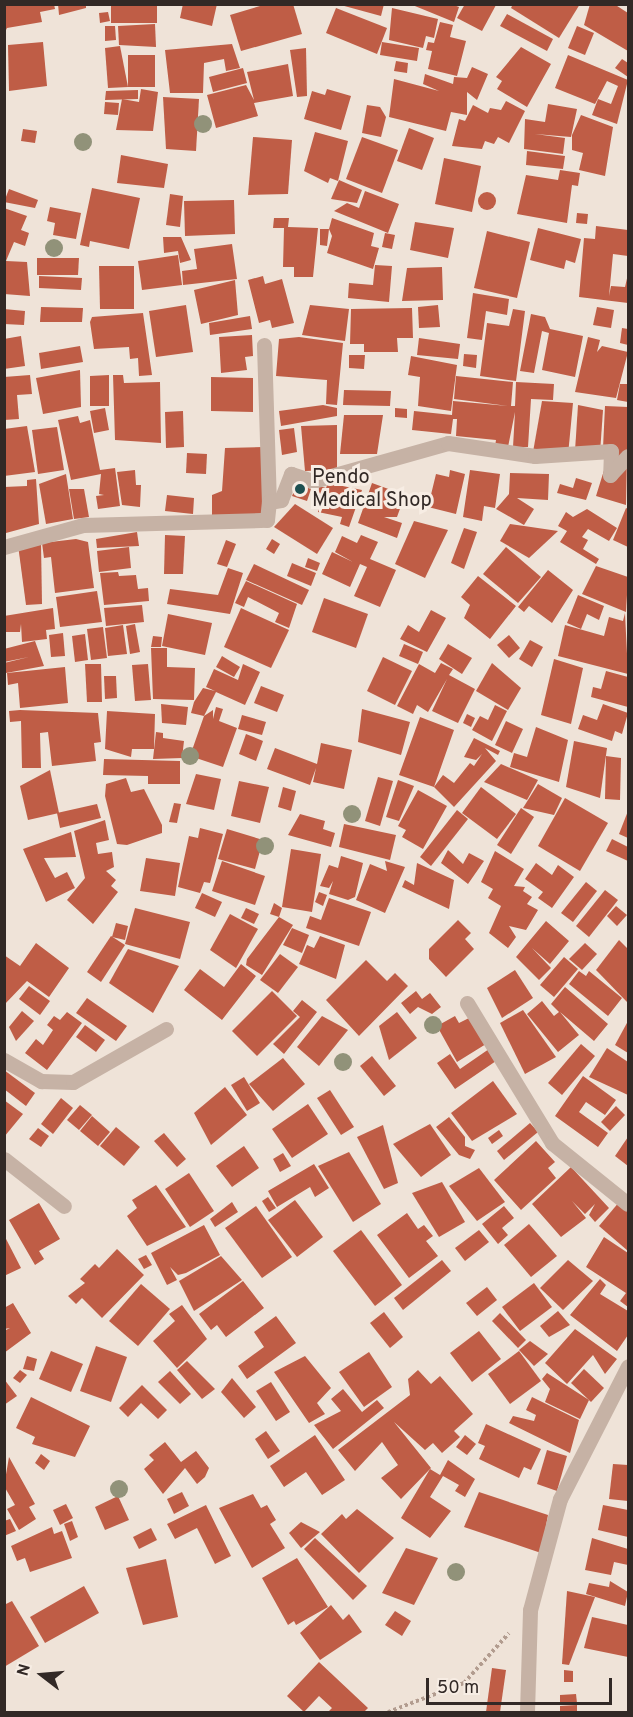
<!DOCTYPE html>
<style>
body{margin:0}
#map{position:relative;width:633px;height:1717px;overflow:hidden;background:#efe3d8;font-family:Overpass,sans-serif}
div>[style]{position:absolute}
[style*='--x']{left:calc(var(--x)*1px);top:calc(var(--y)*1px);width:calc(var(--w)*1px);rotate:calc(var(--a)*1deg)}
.building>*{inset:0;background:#bf5d46}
.round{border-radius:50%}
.path>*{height:4px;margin-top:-2px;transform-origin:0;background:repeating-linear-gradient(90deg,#b29c8f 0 3px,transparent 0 6px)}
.minor>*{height:15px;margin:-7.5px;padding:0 7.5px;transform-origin:7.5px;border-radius:7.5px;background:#c6b2a5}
.trees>*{width:18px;height:18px;margin:-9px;border-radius:50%;background:#919279}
.dots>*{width:16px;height:16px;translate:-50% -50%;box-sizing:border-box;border:3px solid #f7ede4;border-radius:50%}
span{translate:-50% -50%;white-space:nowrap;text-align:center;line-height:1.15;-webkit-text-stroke:6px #f7ede4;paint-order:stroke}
.poi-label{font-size:20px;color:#322926}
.left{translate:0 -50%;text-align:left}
.frame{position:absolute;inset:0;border:6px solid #322926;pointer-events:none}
.north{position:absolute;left:12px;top:1645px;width:60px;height:60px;-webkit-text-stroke:4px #f7ede4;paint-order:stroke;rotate:286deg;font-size:16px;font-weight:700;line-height:24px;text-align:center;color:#322926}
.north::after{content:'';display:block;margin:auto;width:21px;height:27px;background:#322926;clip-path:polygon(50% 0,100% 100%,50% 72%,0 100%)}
.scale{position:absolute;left:426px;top:1678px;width:186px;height:27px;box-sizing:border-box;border:3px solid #322926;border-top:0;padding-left:8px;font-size:18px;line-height:21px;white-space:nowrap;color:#322926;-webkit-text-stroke:4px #f7ede4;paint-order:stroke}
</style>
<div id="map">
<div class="building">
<i style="clip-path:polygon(4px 4px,54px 4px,55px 9px,40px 12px,42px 22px,7px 28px,4px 34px)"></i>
<i style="clip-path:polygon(58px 4px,86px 4px,86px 8px,59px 15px)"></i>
<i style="clip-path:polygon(111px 4px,157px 4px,157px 23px,111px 23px)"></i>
<i style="clip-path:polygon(183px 4px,217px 4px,212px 26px,180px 18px)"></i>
<i style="clip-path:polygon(267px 4px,293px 4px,302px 34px,241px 51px,230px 15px)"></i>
<i style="clip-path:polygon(337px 4px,384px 4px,381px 16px)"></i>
<i style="clip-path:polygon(410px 4px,451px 4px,459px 7px,454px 22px)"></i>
<i style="clip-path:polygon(465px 4px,496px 5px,482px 31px,457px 18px)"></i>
<i style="clip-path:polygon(513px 4px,580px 4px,559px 38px,511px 8px)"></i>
<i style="clip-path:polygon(590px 4px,614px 4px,628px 13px,628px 51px,584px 25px)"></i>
<i style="clip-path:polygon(336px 8px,387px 28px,377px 54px,326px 33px)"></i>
<i style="clip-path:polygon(392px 8px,438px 19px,434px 38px,426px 36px,423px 48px,389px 40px)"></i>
<i style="clip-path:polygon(108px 12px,110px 21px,100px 23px,99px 13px)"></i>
<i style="clip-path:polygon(507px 14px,553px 39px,547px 51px,500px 26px)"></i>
<i style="clip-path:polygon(440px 22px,453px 25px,450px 37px,466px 41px,457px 76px,428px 69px,432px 51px,426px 50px,428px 42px,434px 43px)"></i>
<i style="clip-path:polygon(155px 24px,156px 47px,119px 45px,118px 26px)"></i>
<i style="clip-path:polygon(105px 26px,115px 26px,116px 40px,105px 41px)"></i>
<i style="clip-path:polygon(577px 26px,594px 33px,585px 55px,568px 48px)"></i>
<i style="clip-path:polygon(43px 42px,47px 86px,9px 91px,8px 45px)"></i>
<i style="clip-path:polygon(382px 42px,419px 48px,417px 61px,380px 55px)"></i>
<i style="clip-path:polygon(232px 44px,240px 68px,226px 71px,224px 59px,204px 63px,203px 93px,170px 93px,165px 50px)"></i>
<i style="clip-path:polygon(120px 46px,128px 87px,108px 88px,105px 48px)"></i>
<i style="clip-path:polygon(521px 47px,551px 64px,527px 107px,497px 89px,502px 81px,496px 77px)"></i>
<i style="clip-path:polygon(306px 48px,307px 96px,297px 97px,290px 50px)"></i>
<i style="clip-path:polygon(128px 55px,155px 55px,155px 87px,128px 87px)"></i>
<i style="clip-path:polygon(568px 55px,628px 80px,617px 124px,592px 115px,598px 99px,611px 104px,618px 86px,607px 81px,595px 104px,555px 88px)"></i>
<i style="clip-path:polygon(622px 59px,628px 63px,628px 77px,615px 68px)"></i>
<i style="clip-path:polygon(396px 61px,408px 63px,407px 73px,394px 71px)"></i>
<i style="clip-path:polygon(288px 64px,293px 96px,254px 103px,258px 116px,216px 128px,207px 95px,246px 85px,254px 100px,247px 72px)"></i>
<i style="clip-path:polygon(472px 67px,488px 74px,477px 100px,467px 92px,467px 115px,451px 112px,446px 131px,389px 117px,394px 79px,439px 91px,423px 84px,425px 74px,453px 84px,454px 77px,467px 78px)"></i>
<i style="clip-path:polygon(243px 68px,247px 83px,213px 92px,209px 77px)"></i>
<i style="clip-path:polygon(141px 89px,158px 92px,153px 131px,116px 130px,122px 99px,139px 102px)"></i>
<i style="clip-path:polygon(327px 89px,351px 96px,341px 130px,304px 119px,312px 91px,325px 95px)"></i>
<i style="clip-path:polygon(138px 90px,138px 99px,105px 100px,106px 91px)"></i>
<i style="clip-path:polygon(163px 97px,199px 99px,196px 151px,166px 149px)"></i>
<i style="clip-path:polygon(506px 101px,525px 111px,509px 143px,498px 137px,494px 144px,485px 141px,482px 149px,452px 146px,459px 119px,465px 121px,473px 105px,488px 113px,490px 108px,501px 110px)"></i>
<i style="clip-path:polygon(105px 102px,119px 103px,118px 115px,104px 114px)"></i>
<i style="clip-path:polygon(548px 104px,577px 109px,571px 137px,535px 134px,565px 138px,563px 154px,524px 149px,525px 119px,545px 122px)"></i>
<i style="clip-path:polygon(367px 105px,380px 107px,386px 117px,381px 137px,362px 133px)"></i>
<i style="clip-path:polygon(581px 115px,613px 127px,605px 176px,579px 170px,583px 153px,572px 150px,572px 135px)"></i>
<i style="clip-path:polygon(409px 128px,434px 138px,422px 170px,397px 161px)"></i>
<i style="clip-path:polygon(23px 129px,37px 131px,35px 143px,21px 141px)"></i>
<i style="clip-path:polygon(315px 132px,348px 141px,338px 181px,330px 178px,328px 183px,304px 171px)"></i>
<i style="clip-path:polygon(253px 137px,292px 140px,288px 194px,248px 195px)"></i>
<i style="clip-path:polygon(362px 137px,398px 150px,382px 193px,346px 179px)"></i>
<i style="clip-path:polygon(527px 151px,565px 156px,563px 169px,526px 165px)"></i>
<i style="clip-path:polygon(121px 155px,168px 164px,164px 188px,117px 183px)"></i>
<i style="clip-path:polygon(444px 158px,481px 166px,472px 212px,435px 204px)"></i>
<i style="clip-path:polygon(560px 170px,580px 173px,578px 186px,572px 185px,567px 223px,517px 214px,526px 175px,558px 180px)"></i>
<i style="clip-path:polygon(339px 180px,362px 190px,357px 203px,331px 199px)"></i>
<i style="clip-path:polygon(92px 188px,140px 198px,129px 249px,90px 241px,89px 247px,80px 245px)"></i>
<i style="clip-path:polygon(9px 189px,38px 200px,35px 208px,4px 202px)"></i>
<i style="clip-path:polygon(365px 191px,399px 204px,388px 233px,334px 211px,347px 203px,359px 208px)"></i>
<i class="round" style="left:478px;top:192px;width:18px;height:18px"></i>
<i style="clip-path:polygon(170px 194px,183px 196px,180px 227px,166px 225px)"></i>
<i style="clip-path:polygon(234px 200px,235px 234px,185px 236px,184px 201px)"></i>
<i style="clip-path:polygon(50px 207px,81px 213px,76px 239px,53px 235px,55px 223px,47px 221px)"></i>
<i style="clip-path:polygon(4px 208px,27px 216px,21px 230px,29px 233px,25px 246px,14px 242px,6px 261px,27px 262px,30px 296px,4px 294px)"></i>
<i style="clip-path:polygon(577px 213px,588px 214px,587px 224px,576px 223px)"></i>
<i style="clip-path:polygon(274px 218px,289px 218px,288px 227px,318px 228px,313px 277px,294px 277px,294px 267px,283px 267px,284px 228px,273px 228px)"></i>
<i style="clip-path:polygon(332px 218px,374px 233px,371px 246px,379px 248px,373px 269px,327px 253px,332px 236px,329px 229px,327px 246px,320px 245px,320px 229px,329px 229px)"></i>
<i style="clip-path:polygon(415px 222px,454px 228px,448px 258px,410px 250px)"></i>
<i style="clip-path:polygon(596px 226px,628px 230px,628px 256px,613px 254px,609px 296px,611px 286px,625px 287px,628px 274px,628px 303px,579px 297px,584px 238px,595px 239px)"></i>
<i style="clip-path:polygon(538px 228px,581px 239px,575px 263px,566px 260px,564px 269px,530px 260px)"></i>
<i style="clip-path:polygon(487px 231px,530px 242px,517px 298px,474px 288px)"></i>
<i style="clip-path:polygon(385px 233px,395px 235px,392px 249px,382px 247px)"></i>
<i style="clip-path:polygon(163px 237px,181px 237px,191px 260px,180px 263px,178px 251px,164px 253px)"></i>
<i style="clip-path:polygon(232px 244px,237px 279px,183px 285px,182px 271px,197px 269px,194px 249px)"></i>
<i style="clip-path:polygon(178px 255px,182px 285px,142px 290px,138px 261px)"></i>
<i style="clip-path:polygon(37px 258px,79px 258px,78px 275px,37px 275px)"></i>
<i style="clip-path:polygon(375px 265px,392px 266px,389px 302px,348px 298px,349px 283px,373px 285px)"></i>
<i style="clip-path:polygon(99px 266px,134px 266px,134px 309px,100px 309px)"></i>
<i style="clip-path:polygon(442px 267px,443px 300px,402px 301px,407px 268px)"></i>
<i style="clip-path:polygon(39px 276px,82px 278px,81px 290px,39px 288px)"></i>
<i style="clip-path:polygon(263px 276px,265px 284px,282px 279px,294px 323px,272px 328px,270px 320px,259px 323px,248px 280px)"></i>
<i style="clip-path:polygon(235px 280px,238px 315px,201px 324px,194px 290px)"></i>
<i style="clip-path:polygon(473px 293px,509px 299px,507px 315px,486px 311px,482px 340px,467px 338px)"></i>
<i style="clip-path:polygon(186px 305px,193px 352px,156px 357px,149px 311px)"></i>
<i style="clip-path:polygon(310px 305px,349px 309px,345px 341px,302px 335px)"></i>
<i style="clip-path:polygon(438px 305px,440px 327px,419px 328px,418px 307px)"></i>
<i style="clip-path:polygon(41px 307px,83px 308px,82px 322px,40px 322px)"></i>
<i style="clip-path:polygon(597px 307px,614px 310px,611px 328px,593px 325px)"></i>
<i style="clip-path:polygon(412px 308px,413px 338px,397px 338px,398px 352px,364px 352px,364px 344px,350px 344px,351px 309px)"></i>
<i style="clip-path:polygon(4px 309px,25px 311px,24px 325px,4px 324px)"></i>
<i style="clip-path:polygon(513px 309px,525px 311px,516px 381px,480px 376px,487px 323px,509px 326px)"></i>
<i style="clip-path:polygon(143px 313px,152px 375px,139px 376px,138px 358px,130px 359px,129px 347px,94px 349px,90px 322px,92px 317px)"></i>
<i style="clip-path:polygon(531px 314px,545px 317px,550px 329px,583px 336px,575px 377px,542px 370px,549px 333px,542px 331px,534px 373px,520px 371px)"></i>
<i style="clip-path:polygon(250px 316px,252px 329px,210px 335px,209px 323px)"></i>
<i style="clip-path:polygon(622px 328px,628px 329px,628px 345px,620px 343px)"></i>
<i style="clip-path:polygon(252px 335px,253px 356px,245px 357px,247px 370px,221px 373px,219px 337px)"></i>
<i style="clip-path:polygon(21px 336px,25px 366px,4px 369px,4px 339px)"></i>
<i style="clip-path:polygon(299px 337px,343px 343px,337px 405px,326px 404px,327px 380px,276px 376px,279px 339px)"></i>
<i style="clip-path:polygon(588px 337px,600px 340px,597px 352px,602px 346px,628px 352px,616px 398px,575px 392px)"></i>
<i style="clip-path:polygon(419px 338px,460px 344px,458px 359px,417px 355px)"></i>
<i style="clip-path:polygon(80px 346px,83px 362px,41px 369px,39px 353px)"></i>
<i style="clip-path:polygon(464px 354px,477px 355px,476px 368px,463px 366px)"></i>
<i style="clip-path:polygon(349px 355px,365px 355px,364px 369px,349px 368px)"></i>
<i style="clip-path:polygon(411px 356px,457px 365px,451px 411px,418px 406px,420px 377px,408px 375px)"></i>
<i style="clip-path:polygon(80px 370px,81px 407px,43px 414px,36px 378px)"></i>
<i style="clip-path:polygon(30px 375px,32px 394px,17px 395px,19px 419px,4px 420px,4px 377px)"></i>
<i style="clip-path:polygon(109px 375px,109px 406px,90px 406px,90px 376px)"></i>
<i style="clip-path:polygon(113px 375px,123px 375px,124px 383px,160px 382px,161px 443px,115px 440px)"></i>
<i style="clip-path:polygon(456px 376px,513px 382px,511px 406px,515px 406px,516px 382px,554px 384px,553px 400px,531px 399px,528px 447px,513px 447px,515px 412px,508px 447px,495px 446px,496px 440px,456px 436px,457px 419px,453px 419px,451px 434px,412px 430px,414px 411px,452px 415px,453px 401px,508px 406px,454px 399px)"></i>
<i style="clip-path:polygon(211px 377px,253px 378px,253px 412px,211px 411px)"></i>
<i style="clip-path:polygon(620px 384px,628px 384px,628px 402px,617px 400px)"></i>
<i style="clip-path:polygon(344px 390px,391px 391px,390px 406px,343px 405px)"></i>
<i style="clip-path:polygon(542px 401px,573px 403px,568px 455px,533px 452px)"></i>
<i style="clip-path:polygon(323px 405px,337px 408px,337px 416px,281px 426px,279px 411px)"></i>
<i style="clip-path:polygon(578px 405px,603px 410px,600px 453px,575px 451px)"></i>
<i style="clip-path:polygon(605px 406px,628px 407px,626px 505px,596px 496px,610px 451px,603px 448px)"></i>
<i style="clip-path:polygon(105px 408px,109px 430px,94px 433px,90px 411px)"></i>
<i style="clip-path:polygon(395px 408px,407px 409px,407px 418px,395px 417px)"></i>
<i style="clip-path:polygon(183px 411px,184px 447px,166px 448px,165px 412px)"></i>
<i style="clip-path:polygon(344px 415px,383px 415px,377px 454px,340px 454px)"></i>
<i style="clip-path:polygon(78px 416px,80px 423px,90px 420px,100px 470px,115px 468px,120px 506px,98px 509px,96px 496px,104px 495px,99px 494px,101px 474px,71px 480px,58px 420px)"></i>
<i style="clip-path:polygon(337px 425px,337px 470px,305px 471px,301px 426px)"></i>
<i style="clip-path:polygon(27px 426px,35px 472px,4px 476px,4px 429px)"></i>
<i style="clip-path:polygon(57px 427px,64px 470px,38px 474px,32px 430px)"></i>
<i style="clip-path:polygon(294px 428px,297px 452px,282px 455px,279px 430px)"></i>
<i style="clip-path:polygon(263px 447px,264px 515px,212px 516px,212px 495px,222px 491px,225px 448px)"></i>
<i style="clip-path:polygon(187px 453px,207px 454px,206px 474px,186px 473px)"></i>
<i style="clip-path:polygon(135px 470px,136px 485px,141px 485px,140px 507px,122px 505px,117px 472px)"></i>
<i style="clip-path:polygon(450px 470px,465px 474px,456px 514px,428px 507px,436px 474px,449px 477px)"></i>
<i style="clip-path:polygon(470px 470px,500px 474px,495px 508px,484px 506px,482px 521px,463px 517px)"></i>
<i style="clip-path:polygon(510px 473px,549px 474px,548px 500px,517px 498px,534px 509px,524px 525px,496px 509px,509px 494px)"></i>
<i style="clip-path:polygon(66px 474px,73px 519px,46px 524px,39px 484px)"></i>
<i style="clip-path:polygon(576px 478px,592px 483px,586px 500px,557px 493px,560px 484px,573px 488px)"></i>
<i style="clip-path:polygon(36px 479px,39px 524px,6px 533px,4px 487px,27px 486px,27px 480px)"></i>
<i style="clip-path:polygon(328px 483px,362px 490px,349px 527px,340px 524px,342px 517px,318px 512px,319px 486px,326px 488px)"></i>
<i style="clip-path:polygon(372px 483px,405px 495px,397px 517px,384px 517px,402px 523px,397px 538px,358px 523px)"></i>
<i style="clip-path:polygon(297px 484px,311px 489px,307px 501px,292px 496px)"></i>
<i style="clip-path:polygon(69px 489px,84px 489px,89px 517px,74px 519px)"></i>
<i style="clip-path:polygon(167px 495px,194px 498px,193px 514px,165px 511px)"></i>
<i style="clip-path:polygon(295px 504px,333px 528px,317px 554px,274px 527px)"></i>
<i style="clip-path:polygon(626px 508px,628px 509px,628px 547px,613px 540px)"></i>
<i style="clip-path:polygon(587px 509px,617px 528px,609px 541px,588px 529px,582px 537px,588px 540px,583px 549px,599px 559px,596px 564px,560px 542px,567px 531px,558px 526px,566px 512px,573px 517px)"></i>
<i style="clip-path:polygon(414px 521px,448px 530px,425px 578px,395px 564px)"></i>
<i style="clip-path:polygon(510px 524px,531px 527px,558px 531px,529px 558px,500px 541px)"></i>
<i style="clip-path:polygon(464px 528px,477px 532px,464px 569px,451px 563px)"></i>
<i style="clip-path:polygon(137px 532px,139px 546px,97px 548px,96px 539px)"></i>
<i style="clip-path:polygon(165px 535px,185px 536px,183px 574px,164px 574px)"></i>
<i style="clip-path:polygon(361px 535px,378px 542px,370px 559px,396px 570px,380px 607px,354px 596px,367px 567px,360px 564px,350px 587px,322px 574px,332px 552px,353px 562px,335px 552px,342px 536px,357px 543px)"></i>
<i style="clip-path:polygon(76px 539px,88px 542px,94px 588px,55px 593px,51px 557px,44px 558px,42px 543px)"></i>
<i style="clip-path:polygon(272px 539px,280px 544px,274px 554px,266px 549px)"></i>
<i style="clip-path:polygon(226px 540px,236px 544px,227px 567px,217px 564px)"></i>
<i style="clip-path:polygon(41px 543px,42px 604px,26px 605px,18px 545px)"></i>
<i style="clip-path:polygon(129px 547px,131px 568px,99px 572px,97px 551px)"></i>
<i style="clip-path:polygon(506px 547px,541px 577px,518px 603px,483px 574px)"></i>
<i style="clip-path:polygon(308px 558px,320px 563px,317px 571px,305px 567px)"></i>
<i style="clip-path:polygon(292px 563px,316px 573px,311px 586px,287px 576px)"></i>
<i style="clip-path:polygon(254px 564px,309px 590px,302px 605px,246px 580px)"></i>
<i style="clip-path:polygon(596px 566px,628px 577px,626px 612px,582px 594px)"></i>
<i style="clip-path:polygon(228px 568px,243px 573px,230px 614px,167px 604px,170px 589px,218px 595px)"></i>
<i style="clip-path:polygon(548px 570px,573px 590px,552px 623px,529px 606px,524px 612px,518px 607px)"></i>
<i style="clip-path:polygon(118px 572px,119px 576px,136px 575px,138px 589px,148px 588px,149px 601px,104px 605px,100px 573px)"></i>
<i style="clip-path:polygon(478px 576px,516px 606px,490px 639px,464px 618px,470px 605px,461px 597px)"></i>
<i style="clip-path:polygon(246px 581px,297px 604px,289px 628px,275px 622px,279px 613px,248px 597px,244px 607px,235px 603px)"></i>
<i style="clip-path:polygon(97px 591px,102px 622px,60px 627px,56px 597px)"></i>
<i style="clip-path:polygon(578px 595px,604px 606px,599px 620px,587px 614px,581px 629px,567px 623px)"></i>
<i style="clip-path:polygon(324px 598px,368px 614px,356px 648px,312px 632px)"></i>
<i style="clip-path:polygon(142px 605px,144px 622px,106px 626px,104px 608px)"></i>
<i style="clip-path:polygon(53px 608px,55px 629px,46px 630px,47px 639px,22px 642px,21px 624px,20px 632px,4px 632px,4px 616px)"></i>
<i style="clip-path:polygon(241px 608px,289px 630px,271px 668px,224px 647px)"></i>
<i style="clip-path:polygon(431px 610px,446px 618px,427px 652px,400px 639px,408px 625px,419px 632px)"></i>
<i style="clip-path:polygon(625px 613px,628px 674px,558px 656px,565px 625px,604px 636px,609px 617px,623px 621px)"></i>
<i style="clip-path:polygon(168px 614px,212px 623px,205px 655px,162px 646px)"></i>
<i style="clip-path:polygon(135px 624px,140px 652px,130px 654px,126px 626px)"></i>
<i style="clip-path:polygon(123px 625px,127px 654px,108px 656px,105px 628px)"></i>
<i style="clip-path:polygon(103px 627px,107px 658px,91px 660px,87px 629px)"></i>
<i style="clip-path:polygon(63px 633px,65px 656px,51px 657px,49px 635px)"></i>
<i style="clip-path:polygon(85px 634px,88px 660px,75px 662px,72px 636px)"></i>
<i style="clip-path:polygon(509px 635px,520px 648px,509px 658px,497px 645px)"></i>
<i style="clip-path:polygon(153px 636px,162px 637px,161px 647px,151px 647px)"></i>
<i style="clip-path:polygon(530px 640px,543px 647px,532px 667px,519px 659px)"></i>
<i style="clip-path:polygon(35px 641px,44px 666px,6px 673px,4px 663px,29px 657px,4px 662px,4px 649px)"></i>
<i style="clip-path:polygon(404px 644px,423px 652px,418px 664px,399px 656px)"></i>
<i style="clip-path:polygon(448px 644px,472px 658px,462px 674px,439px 659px)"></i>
<i style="clip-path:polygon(151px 648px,167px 648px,167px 667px,195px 668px,194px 700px,153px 699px)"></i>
<i style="clip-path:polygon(222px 656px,240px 667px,234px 677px,216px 667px)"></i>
<i style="clip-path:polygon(383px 657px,412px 671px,395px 705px,367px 691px)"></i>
<i style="clip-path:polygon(554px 659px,583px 668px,571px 724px,541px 715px)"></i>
<i style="clip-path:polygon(441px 663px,453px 669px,449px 675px,475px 689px,458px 723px,432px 711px,447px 679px,428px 712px,417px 705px,413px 714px,397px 706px,419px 664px,435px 673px)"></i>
<i style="clip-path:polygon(492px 663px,521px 688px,508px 710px,476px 691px)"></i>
<i style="clip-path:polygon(85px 664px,101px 664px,102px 702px,87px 702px)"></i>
<i style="clip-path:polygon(148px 664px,151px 700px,135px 701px,132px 665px)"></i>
<i style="clip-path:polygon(243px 664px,260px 672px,245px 705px,216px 692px,204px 716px,213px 710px,213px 719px,216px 707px,223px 709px,219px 721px,237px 728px,223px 767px,190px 756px,204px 716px,191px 713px,194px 702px,203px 688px,215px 691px,206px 687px,214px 669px,238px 680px)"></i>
<i style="clip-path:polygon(65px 667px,68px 703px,20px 708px,18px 683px,8px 685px,7px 673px)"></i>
<i style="clip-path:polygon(606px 671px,628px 677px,628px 707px,591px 697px,593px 687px,601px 689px)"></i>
<i style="clip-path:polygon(104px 676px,116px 676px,117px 698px,105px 699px)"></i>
<i style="clip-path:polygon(261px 686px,284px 695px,277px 712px,254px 703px)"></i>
<i style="clip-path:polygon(161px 704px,188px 707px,186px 725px,162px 723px)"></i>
<i style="clip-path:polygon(603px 704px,628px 713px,622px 734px,615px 731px,612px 741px,578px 729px,583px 715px,597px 720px)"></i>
<i style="clip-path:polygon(495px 705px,507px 711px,492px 741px,472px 730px,480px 716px,488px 720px)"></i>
<i style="clip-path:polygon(362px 709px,410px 722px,401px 755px,358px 742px)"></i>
<i style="clip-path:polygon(20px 710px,98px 713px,101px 742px,94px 743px,96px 761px,52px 766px,48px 732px,40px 733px,41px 768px,22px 768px,21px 721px,10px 722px,9px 711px)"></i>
<i style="clip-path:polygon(107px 711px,155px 714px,154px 749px,132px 749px,131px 757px,105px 749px)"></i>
<i style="clip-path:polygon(467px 714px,475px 718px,471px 727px,463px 723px)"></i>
<i style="clip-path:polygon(242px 715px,266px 722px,262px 735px,238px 729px)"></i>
<i style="clip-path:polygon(420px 717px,454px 730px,434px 787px,443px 775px,454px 783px,470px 763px,474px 766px,482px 754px,476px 760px,464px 757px,474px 738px,500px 751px,498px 755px,485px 748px,496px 761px,454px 807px,434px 787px,399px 775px)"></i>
<i style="clip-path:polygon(506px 721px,523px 729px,512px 753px,495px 745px)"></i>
<i style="clip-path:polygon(536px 727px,568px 740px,559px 782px,510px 767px,514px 753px,527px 757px)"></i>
<i style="clip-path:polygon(156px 732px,163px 733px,163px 738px,184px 741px,182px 758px,153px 759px)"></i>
<i style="clip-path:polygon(246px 734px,263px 741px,256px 761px,239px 754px)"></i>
<i style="clip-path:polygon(574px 741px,607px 748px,600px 798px,566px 787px)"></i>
<i style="clip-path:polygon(321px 743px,352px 750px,344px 789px,313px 782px,316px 768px,310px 785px,267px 769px,275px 748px,317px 764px)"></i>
<i style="clip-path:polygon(606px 756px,621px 758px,620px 800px,605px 799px)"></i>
<i style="clip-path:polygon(104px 759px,180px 761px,180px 784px,148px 784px,148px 776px,103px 775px)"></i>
<i style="clip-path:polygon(501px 764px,538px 780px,527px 800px,484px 782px)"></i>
<i style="clip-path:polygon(50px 770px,59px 813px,28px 820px,20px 786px)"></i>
<i style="clip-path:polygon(196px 774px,221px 779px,214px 810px,186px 804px)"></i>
<i style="clip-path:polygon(378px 777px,393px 781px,380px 826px,365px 821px)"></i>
<i style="clip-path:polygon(126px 778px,131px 792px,144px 789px,162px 825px,162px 833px,127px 845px,117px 844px,105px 796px,106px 784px)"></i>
<i style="clip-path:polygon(398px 780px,414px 786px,399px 821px,386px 817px)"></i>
<i style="clip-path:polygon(239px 781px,269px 787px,260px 823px,231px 816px)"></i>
<i style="clip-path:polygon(538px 784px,562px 798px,554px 815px,523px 808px)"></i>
<i style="clip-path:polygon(283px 787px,296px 791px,291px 811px,278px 807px)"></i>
<i style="clip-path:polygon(481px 787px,516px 814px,497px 839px,462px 813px)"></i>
<i style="clip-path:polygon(418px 790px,447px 806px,423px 849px,402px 837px,406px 830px,398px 826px)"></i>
<i style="clip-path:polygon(565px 798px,608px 823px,580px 871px,538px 846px)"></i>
<i style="clip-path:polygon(174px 803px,181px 804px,177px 823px,169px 822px)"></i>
<i style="clip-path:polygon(97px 804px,101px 818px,60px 828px,57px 813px)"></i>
<i style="clip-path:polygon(521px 808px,534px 817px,511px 854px,497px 845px)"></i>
<i style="clip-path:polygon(457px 810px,468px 819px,431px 866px,420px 857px)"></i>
<i style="clip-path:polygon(628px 811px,628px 838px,619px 834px)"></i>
<i style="clip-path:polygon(300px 814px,325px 821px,323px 829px,335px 833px,331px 847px,288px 835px)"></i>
<i style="clip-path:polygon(105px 820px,109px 840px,96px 843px,98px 854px,112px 852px,114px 867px,106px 871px,116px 880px,111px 886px,118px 892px,93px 924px,67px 900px,85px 878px,74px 831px)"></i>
<i style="clip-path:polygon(344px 824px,396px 835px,390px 860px,339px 847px)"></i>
<i style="clip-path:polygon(200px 828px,223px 834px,210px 883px,204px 882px,200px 893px,178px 887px,189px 836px,198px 838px)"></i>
<i style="clip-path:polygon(227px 829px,263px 840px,255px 869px,218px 859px)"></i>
<i style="clip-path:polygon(71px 832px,76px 857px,44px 858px,55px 878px,67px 872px,75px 888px,46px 902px,23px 849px)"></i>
<i style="clip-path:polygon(612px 839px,628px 847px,628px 861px,606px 851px)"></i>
<i style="clip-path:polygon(291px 849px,321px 854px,312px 912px,282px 907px)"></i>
<i style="clip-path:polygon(448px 850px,463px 864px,469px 853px,484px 861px,468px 884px,441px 863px)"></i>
<i style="clip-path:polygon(495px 851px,524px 869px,514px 886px,525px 887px,523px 891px,532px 897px,527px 904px,538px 910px,526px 930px,509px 926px,516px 937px,508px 948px,489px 933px,501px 906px,488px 898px,493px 889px,481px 882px)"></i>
<i style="clip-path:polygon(341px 856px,363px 863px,355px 897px,348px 900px,329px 894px,333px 881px,329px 888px,320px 886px,329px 865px,338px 868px)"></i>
<i style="clip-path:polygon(146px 858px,180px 863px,175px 896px,140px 891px)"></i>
<i style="clip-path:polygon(222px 861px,265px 876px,255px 905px,212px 891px)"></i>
<i style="clip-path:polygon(385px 861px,405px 867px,385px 913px,356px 900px,370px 864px,387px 871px)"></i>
<i style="clip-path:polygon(417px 863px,454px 880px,449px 909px,402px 887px,405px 880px,414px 885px)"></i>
<i style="clip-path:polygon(536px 863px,552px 875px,558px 865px,574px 877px,552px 908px,538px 898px,543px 892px,525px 879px)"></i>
<i style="clip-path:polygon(586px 882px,597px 891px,573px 922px,561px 913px)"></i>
<i style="clip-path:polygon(605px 890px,618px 900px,589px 937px,576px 926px)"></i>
<i style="clip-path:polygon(319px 892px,327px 895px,323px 906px,315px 902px)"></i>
<i style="clip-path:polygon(202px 893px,222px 902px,215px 917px,195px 908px)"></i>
<i style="clip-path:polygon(329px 898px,371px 912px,359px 946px,306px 928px,310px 916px,321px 920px)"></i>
<i style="clip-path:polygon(274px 903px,282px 908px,279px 917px,293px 925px,262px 975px,246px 965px,247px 959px,279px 917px,270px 914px)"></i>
<i style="clip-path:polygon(616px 906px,627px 915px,617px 926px,607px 916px)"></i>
<i style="clip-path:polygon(135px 908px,190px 922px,180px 959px,125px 944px)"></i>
<i style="clip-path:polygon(246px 908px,259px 914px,254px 924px,241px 918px)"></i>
<i style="clip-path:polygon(230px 914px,258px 929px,236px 968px,210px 950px)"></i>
<i style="clip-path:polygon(458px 920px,471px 933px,465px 939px,474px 949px,446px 977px,429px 959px,429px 949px)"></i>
<i style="clip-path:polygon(546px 921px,569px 941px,550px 964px,532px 948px,551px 968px,539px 980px,516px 957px)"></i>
<i style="clip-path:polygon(116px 923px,128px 926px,125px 940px,112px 937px)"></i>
<i style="clip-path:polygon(292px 928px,309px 935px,302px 953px,283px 945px)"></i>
<i style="clip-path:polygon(111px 936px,125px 945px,101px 982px,87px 972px)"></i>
<i style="clip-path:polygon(320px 936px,345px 945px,336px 979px,299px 964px,307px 945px,314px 948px)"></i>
<i style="clip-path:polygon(619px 940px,628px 949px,628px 1003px,596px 970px)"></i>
<i style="clip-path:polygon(36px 943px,69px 968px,49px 997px,27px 981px,4px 1005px,4px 955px,20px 966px)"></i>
<i style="clip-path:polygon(585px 943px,597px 954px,582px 970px,569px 959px)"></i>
<i style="clip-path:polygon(128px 949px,179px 966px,153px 1013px,109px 983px)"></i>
<i style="clip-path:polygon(280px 954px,298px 967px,278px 993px,260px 980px)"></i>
<i style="clip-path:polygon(564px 957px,578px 969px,554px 997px,540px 985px)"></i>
<i style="clip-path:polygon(366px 960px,387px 981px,395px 973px,408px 986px,359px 1036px,326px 1000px)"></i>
<i style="clip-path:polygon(241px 964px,256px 976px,222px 1020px,184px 990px,200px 969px,224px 987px)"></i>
<i style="clip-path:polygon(515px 970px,533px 998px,502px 1018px,487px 988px)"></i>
<i style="clip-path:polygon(579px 971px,586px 976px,589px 971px,622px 998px,608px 1016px,569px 984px)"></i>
<i style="clip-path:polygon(29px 986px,50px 1001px,40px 1015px,19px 999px)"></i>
<i style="clip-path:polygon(565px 987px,608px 1024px,594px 1041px,560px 1012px,579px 1035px,558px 1052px,527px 1014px,542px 1001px,554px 1016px,559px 1012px,551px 1004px)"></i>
<i style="clip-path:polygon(272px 991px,297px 1016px,257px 1056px,232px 1031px)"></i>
<i style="clip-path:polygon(416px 991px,422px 999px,430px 993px,441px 1007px,432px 1014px,418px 1007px,410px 1014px,401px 1003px)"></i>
<i style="clip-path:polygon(87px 998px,127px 1026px,116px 1041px,76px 1013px)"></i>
<i style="clip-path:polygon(302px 1000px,317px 1012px,284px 1054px,273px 1044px,300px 1017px,293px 1011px)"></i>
<i style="clip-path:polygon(523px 1010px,556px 1057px,525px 1074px,500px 1023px)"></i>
<i style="clip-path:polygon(22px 1011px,34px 1021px,16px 1041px,9px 1027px)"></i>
<i style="clip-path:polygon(67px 1012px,82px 1023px,47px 1070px,25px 1053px,36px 1039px,43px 1045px,53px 1030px,47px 1025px,54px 1016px,60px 1020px)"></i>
<i style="clip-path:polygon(397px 1012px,417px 1038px,389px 1060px,379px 1026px)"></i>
<i style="clip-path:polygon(322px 1016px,348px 1030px,319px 1066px,297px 1047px)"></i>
<i style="clip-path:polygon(455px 1016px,459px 1023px,471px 1017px,486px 1044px,457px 1062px,437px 1026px)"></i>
<i style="clip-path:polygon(628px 1021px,628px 1053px,615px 1045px)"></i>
<i style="clip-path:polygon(85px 1025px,105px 1040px,96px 1052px,76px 1037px)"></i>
<i style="clip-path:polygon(581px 1044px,595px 1056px,562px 1095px,548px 1083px)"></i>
<i style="clip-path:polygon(607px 1048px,628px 1062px,628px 1095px,589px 1077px)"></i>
<i style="clip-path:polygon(489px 1049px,496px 1061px,455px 1089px,437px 1063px,450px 1054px,460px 1069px)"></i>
<i style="clip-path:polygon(372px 1056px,396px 1086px,384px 1096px,360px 1066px)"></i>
<i style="clip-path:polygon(283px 1058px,305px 1084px,273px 1111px,249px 1084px)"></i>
<i style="clip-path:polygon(4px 1070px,35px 1093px,26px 1106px,4px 1089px)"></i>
<i style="clip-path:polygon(583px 1076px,616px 1100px,605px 1115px,586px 1102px,579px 1112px,608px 1133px,598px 1147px,555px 1116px)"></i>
<i style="clip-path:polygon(244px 1077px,260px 1103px,247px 1111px,231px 1085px)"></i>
<i style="clip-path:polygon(493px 1081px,517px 1114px,472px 1141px,451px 1113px)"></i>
<i style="clip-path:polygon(225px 1087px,247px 1115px,211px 1145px,194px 1113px)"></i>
<i style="clip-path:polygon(330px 1090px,354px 1127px,341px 1135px,317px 1098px)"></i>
<i style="clip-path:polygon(61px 1098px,73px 1108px,53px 1134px,41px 1124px)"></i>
<i style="clip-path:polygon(4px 1100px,23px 1114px,4px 1137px)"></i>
<i style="clip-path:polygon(308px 1104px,328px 1134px,292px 1158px,272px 1129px)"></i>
<i style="clip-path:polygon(80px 1105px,92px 1115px,79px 1130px,67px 1120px)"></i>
<i style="clip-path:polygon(616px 1106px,625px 1115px,610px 1131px,601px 1122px)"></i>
<i style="clip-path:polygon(92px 1116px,110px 1132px,98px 1146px,80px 1131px)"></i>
<i style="clip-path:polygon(449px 1117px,465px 1137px,465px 1146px,475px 1150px,470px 1159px,459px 1155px,436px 1127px)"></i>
<i style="clip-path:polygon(530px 1123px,538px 1132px,504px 1160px,497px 1151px)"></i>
<i style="clip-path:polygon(430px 1124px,451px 1155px,421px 1177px,393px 1144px)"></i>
<i style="clip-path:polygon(383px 1125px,398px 1183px,384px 1189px,357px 1137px)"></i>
<i style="clip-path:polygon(116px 1127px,140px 1147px,124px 1166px,100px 1146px)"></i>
<i style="clip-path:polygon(38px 1128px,49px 1136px,41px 1147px,29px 1139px)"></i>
<i style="clip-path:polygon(499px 1130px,503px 1136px,492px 1144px,488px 1138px)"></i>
<i style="clip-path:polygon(164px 1133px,186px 1159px,177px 1167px,154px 1141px)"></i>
<i style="clip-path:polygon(628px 1137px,628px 1166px,615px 1156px)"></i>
<i style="clip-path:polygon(536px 1141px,555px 1162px,548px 1168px,556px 1178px,521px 1210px,494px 1180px)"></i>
<i style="clip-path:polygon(244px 1146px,259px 1168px,232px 1187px,216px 1166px)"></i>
<i style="clip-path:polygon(349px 1152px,381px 1204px,353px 1222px,318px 1166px)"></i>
<i style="clip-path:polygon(283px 1153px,291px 1166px,280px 1172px,273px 1159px)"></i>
<i style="clip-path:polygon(314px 1164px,329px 1188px,315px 1197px,310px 1187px,277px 1207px,268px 1191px)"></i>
<i style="clip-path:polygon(571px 1167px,609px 1208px,595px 1222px,589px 1215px,595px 1204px,585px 1214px,572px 1201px,586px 1218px,561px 1237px,532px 1204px)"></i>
<i style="clip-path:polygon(479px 1168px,505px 1202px,477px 1221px,449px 1186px)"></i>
<i style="clip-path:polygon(189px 1173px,214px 1211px,190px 1227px,165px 1189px)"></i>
<i style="clip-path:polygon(442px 1182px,465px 1222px,439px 1237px,412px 1193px)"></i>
<i style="clip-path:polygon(156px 1185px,186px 1227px,147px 1246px,127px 1216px,137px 1208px,132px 1200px)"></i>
<i style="clip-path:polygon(268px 1197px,276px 1208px,269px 1212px,262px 1201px)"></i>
<i style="clip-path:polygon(295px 1200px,323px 1237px,297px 1257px,268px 1220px)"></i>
<i style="clip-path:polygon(620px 1201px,628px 1208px,628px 1251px,599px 1226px)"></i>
<i style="clip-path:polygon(232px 1202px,238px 1212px,215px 1227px,210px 1219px)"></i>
<i style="clip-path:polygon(39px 1203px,60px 1239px,39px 1251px,44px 1259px,35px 1265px,9px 1220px)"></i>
<i style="clip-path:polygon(256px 1206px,292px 1257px,262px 1278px,225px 1228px)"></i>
<i style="clip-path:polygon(504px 1206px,514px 1218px,502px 1228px,508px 1235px,498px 1244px,482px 1224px)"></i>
<i style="clip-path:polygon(407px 1213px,418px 1229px,424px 1225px,433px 1236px,426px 1241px,438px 1256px,409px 1278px,377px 1235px)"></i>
<i style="clip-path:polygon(529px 1224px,557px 1256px,531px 1277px,504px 1245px)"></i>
<i style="clip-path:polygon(204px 1225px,220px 1255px,186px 1273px,178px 1275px,170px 1267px,177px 1280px,167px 1285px,151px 1253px)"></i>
<i style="clip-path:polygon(361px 1230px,402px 1285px,375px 1306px,333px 1251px)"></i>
<i style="clip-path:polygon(479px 1230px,489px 1242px,465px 1261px,455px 1248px)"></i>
<i style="clip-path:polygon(4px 1235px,21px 1268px,4px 1276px)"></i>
<i style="clip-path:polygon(604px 1237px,628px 1253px,628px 1307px,620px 1301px,626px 1293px,586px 1267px)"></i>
<i style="clip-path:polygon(117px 1249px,144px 1275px,102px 1318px,82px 1298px,76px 1304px,68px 1296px,85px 1283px,80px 1279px,95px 1264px,99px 1268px)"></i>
<i style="clip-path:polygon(146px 1255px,152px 1265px,144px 1269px,138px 1259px)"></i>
<i style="clip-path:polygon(221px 1256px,242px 1280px,194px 1311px,179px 1281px)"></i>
<i style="clip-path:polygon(442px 1260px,451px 1271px,403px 1310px,394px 1298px)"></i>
<i style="clip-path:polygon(568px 1260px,593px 1281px,563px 1310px,540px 1288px)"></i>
<i style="clip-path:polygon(600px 1279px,606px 1285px,600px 1294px,628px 1311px,628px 1335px,617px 1351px,570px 1315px)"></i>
<i style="clip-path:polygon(243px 1281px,264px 1308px,226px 1337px,217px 1325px,211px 1330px,199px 1314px)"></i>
<i style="clip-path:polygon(534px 1283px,552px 1307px,520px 1331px,502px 1307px)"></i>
<i style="clip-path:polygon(141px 1284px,170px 1309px,138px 1346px,109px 1321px)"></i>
<i style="clip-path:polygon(487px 1287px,497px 1300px,477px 1316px,466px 1303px)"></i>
<i style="clip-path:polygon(13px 1303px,31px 1333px,4px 1353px,4px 1331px,10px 1328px,4px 1329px,4px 1308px)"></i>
<i style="clip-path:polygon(182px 1305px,207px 1339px,177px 1368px,153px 1341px,175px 1321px,169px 1314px)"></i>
<i style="clip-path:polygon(558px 1311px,570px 1325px,549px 1337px,540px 1326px)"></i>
<i style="clip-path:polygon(384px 1312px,403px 1337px,390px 1348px,370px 1323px)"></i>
<i style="clip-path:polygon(500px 1313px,526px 1340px,518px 1348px,492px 1321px)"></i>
<i style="clip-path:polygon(276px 1316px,296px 1343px,247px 1379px,238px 1366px,264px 1347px,254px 1332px)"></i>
<i style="clip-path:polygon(575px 1329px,617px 1359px,605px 1374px,593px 1355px,567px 1384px,545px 1363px)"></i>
<i style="clip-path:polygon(479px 1331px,501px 1359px,472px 1382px,450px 1353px)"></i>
<i style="clip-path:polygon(530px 1341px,548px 1354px,534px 1366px,519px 1350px)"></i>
<i style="clip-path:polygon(96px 1346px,127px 1357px,111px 1402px,80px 1391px)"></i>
<i style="clip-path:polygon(51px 1351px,83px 1364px,71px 1392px,39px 1379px)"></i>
<i style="clip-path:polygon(519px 1351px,541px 1381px,510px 1404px,488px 1374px)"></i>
<i style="clip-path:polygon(369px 1352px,392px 1387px,364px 1407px,339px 1372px)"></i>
<i style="clip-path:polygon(27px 1356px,37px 1359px,34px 1371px,23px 1369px)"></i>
<i style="clip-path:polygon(305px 1356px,331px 1388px,317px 1403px,325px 1414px,309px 1423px,274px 1372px)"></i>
<i style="clip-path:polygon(187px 1361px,215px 1389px,202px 1399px,177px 1370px)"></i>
<i style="clip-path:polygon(584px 1369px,604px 1388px,591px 1402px,571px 1383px)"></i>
<i style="clip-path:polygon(20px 1370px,27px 1375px,20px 1383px,13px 1378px)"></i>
<i style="clip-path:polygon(418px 1370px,431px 1384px,440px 1376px,473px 1414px,454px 1431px,460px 1437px,442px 1453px,433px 1443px,425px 1450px,394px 1422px,431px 1468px,401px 1499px,381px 1478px,398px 1465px,382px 1442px,355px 1471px,338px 1450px,410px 1395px,408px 1379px)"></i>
<i style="clip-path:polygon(170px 1371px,191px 1394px,180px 1404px,158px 1382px)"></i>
<i style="clip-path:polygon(547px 1373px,589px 1400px,580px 1419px,545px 1402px,550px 1389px,542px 1379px)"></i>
<i style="clip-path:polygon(232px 1378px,256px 1407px,244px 1418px,221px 1392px)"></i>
<i style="clip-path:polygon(4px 1379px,17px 1396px,4px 1405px)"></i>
<i style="clip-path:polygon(271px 1382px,290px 1412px,276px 1421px,256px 1391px)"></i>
<i style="clip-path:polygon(142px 1385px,167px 1410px,158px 1419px,141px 1403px,128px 1417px,119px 1408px)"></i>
<i style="clip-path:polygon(343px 1389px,362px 1412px,377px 1400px,384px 1408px,333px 1449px,314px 1425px,341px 1411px,331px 1399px)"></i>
<i style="clip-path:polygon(31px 1397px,90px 1426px,75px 1457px,32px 1444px,35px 1437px,16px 1428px)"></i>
<i style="clip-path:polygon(532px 1397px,579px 1420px,570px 1453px,509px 1423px,513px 1416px,534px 1421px,536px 1415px,526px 1410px)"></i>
<i style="clip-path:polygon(486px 1424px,541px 1449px,531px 1470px,524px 1467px,519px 1478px,479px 1459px,485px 1446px,478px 1443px)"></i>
<i style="clip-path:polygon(266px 1431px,280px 1451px,268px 1459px,255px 1439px)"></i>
<i style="clip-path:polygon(315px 1435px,345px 1480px,322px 1495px,306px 1472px,284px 1487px,270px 1466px)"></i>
<i style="clip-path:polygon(465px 1435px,476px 1444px,467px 1455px,456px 1447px)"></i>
<i style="clip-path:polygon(165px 1442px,181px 1462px,196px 1451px,209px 1468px,205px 1477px,197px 1484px,185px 1468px,163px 1494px,144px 1469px,154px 1460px,149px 1455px)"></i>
<i style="clip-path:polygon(547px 1450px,567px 1456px,557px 1491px,537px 1484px)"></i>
<i style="clip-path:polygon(41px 1454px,50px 1461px,44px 1470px,35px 1463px)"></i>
<i style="clip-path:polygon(9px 1457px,35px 1504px,29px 1507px,36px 1519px,19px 1530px,7px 1509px,15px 1505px,4px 1486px)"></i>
<i style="clip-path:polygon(448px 1460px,475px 1479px,465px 1497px,455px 1491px,459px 1485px,443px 1476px,430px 1497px,451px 1511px,430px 1538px,401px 1518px,430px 1469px,440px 1475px)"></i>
<i style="clip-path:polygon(613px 1464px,628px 1465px,628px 1501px,609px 1499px)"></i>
<i style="clip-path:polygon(182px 1492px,189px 1506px,174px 1514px,167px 1499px)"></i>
<i style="clip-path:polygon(479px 1492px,548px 1515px,541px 1553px,464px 1527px)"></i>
<i style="clip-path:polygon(253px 1494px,261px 1508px,267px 1505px,276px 1520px,270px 1524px,285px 1548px,252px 1568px,219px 1508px)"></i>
<i style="clip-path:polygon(118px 1496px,129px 1520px,105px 1530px,95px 1507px)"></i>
<i style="clip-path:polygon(66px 1504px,73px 1518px,60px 1525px,53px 1510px)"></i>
<i style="clip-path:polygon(206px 1505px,231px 1556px,215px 1564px,197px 1528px,175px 1539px,167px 1524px)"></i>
<i style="clip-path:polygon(603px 1505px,628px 1510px,628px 1537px,598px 1530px)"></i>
<i style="clip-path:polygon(357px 1509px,394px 1538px,359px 1573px,321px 1534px,342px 1514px,346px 1519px)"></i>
<i style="clip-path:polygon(10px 1519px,16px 1531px,4px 1536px,4px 1521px)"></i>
<i style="clip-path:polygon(72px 1521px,78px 1537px,70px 1541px,64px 1524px)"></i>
<i style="clip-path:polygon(301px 1522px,320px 1532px,301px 1548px,289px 1533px)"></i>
<i style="clip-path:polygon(52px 1527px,54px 1534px,62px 1531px,72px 1558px,30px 1572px,25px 1558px,17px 1561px,11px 1546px)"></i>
<i style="clip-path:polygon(151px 1528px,157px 1540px,139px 1549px,133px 1537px)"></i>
<i style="clip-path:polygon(315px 1538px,367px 1586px,353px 1600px,304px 1549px)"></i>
<i style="clip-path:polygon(592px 1538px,628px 1549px,628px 1565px,614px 1562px,611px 1575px,585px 1570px)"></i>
<i style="clip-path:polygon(406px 1548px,438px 1558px,414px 1605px,382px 1593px)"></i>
<i style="clip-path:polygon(297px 1558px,328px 1607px,296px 1625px,294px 1621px,288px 1625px,262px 1578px)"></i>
<i style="clip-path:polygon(166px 1559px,178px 1617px,143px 1625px,126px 1568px)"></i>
<i style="clip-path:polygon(610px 1581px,628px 1592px,625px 1606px,586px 1594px,589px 1583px,609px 1587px)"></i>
<i style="clip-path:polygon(84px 1586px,99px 1613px,45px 1643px,30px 1617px)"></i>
<i style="clip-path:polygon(567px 1591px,595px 1597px,569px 1665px,562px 1664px)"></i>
<i style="clip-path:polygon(12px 1601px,39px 1646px,4px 1667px,4px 1605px)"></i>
<i style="clip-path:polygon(331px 1605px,343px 1620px,349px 1614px,362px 1632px,320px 1660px,300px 1633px)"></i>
<i style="clip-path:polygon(395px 1611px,411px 1621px,402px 1636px,385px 1625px)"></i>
<i style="clip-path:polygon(592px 1617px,628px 1625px,628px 1657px,584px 1648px)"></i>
<i style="clip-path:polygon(319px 1662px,368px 1708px,364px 1712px,328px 1712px,332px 1708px,319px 1696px,304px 1712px,287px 1696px)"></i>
<i style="clip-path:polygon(492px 1668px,506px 1670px,500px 1712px,486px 1712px)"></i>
<i style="clip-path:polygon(564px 1670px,573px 1671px,573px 1682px,564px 1682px)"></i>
<i style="clip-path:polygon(576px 1694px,577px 1703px,560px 1704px,560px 1695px)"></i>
<i style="clip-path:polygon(577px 1705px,577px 1712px,560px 1712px,560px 1706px)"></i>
</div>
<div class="path">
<i style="--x:388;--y:1712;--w:81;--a:-20.9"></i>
<i style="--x:464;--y:1683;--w:67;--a:-48"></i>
</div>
<div class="minor">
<i style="--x:264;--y:345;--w:157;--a:88.2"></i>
<i style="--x:4;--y:547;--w:82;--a:-15.6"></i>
<i style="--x:83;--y:525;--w:184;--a:-1.6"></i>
<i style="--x:267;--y:520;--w:18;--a:-84"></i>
<i style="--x:269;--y:502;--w:12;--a:-9"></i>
<i style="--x:281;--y:500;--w:28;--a:-69"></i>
<i style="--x:291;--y:474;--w:23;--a:18"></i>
<i style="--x:313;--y:481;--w:140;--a:-15.7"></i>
<i style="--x:448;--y:443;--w:88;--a:8.5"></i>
<i style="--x:535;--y:456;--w:76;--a:-3.8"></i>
<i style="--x:611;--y:451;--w:24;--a:92"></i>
<i style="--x:610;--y:475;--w:26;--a:-47"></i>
<i style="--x:467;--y:1003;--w:164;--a:58.7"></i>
<i style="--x:552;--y:1143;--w:97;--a:38.8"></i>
<i style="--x:4;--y:1060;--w:43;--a:29.6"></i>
<i style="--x:41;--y:1081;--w:32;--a:2"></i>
<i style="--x:73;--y:1082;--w:107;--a:-29.7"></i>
<i style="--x:4;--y:1159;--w:76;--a:38.1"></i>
<i style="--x:527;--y:1712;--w:102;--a:-88.3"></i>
<i style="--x:530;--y:1610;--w:115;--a:-74.9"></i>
<i style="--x:560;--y:1499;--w:149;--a:-62.9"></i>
</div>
<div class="trees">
<i style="left:203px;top:124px"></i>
<i style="left:83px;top:142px"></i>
<i style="left:54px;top:248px"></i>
<i style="left:190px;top:756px"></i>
<i style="left:352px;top:814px"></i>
<i style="left:265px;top:846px"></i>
<i style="left:433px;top:1025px"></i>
<i style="left:343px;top:1062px"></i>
<i style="left:119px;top:1489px"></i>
<i style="left:456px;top:1572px"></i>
</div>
<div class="dots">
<i style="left:300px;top:489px;background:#1e5051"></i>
</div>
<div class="poi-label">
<span class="left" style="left:312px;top:490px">Pendo<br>Medical Shop</span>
</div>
<div class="frame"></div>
<div class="north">N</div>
<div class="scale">50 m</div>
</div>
